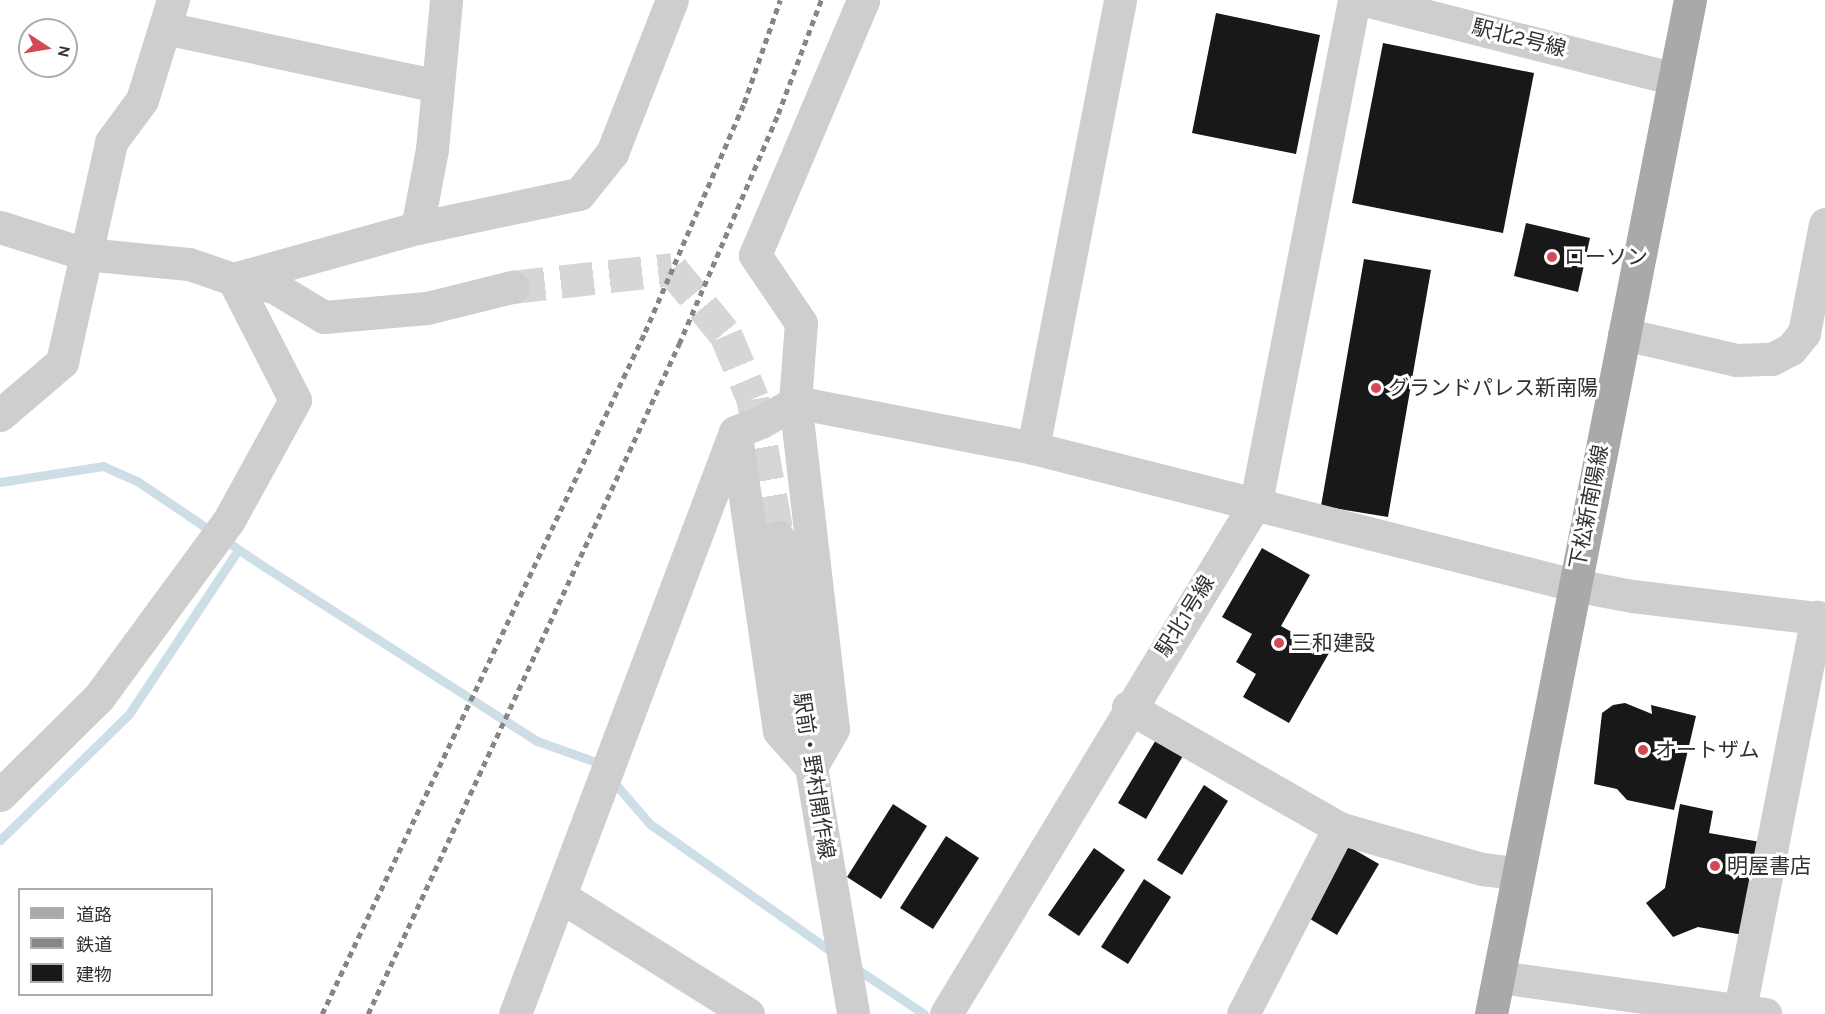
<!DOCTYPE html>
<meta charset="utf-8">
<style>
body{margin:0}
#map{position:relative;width:1825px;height:1014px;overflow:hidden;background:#fff;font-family:Karla,"Noto Sans JP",sans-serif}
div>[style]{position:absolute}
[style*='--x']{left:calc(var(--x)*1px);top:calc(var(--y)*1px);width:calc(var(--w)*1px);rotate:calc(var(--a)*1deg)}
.stream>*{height:9px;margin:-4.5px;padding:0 4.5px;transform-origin:4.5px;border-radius:4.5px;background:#cddee7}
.building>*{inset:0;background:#181818}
.minor-tunnel>*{height:33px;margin-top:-16.5px;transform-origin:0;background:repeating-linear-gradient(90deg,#d6d6d6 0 33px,transparent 0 49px)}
.minor>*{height:33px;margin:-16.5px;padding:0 16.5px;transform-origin:16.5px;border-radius:16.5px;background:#cecece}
.major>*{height:33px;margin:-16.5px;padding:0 16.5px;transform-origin:16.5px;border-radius:16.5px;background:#a9a9a9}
.rail>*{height:4.5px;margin-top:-2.25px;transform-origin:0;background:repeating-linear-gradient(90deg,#868686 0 6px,transparent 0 10.5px)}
.dots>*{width:16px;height:16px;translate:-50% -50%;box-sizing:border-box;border:3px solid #fff;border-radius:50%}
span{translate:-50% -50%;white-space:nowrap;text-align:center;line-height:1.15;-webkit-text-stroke:6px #fff;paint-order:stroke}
.street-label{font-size:21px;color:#313131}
.poi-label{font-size:21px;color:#313131}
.left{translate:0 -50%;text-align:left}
.legend{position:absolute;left:18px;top:888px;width:195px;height:108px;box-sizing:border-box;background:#fff;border:2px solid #adadad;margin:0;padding:8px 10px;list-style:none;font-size:18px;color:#313131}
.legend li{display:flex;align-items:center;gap:12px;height:30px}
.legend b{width:30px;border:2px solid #adadad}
.north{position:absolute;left:18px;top:18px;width:60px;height:60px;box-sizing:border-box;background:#fff;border:2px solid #adadad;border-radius:50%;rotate:102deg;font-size:16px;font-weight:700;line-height:24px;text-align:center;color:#313131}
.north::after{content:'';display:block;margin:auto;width:21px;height:27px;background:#d24955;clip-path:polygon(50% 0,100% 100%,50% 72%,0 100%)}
</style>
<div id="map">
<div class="stream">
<i style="--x:0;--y:482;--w:104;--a:-8.8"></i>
<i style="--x:103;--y:466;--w:37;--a:24"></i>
<i style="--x:137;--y:481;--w:145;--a:34"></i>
<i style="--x:257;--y:562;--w:332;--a:32.6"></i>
<i style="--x:537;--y:741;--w:63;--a:19.6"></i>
<i style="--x:596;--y:762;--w:8;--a:45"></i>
<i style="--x:611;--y:779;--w:60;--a:49.1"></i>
<i style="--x:650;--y:824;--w:226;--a:35.1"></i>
<i style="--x:0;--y:840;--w:180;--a:-44.3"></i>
<i style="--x:129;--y:714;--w:197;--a:-56.4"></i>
<i style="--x:854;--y:967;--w:84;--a:33.9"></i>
</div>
<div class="building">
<i style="clip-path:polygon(1216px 13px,1320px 35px,1296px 154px,1192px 133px)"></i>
<i style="clip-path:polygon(1383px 43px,1534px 73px,1503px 233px,1352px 203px)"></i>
<i style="clip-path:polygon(1526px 223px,1590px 238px,1578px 292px,1514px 276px)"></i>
<i style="clip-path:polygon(1364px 259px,1431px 270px,1388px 517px,1321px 506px)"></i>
<i style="clip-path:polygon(1262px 548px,1310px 575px,1281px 626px,1329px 653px,1289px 723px,1243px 697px,1256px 674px,1236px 662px,1252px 634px,1222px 617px)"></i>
<i style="clip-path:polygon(1625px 703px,1652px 714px,1651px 705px,1696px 716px,1674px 810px,1627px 800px,1617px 789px,1594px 784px,1602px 713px,1613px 705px)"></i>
<i style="clip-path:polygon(1160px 733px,1187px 749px,1146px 819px,1118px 803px)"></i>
<i style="clip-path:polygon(1204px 785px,1228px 801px,1182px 875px,1157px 860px)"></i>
<i style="clip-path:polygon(893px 804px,927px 826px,881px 899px,847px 877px)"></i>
<i style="clip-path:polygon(1680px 804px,1713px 811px,1709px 833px,1766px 843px,1749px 936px,1698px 927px,1673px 937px,1646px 903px,1665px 888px)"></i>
<i style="clip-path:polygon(946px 836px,979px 858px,933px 929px,900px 908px)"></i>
<i style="clip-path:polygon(1346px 845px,1379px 864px,1337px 935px,1305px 916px)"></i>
<i style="clip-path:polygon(1094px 848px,1125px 870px,1079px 936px,1048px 915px)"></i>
<i style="clip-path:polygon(1144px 879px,1171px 897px,1128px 964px,1101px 947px)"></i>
</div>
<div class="minor-tunnel">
<i style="--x:512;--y:287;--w:161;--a:-6.4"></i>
<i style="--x:672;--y:269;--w:85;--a:50.7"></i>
<i style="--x:726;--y:335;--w:69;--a:67.1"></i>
<i style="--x:753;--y:399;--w:140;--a:79.7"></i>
</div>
<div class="minor">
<i style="--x:1365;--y:0;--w:317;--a:14.3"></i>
<i style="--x:165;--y:28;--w:279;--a:12"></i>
<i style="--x:0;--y:227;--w:89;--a:17.6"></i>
<i style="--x:85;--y:254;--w:104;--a:5.5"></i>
<i style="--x:189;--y:264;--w:46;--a:18.8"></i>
<i style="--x:233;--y:279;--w:42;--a:11"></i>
<i style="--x:274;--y:287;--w:58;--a:31"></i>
<i style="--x:324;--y:317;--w:103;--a:-5"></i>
<i style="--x:427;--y:308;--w:88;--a:-13.9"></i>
<i style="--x:417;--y:228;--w:80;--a:-79.2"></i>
<i style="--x:432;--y:149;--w:150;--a:-84.6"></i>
<i style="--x:233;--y:279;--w:191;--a:-15.5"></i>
<i style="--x:417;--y:228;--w:166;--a:-11.9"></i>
<i style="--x:579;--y:194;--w:53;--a:-51.2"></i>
<i style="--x:612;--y:153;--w:164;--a:-68.6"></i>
<i style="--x:1624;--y:334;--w:116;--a:13"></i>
<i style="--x:1737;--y:360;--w:35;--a:-2"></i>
<i style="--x:1772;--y:359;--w:21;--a:-28"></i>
<i style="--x:1791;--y:349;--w:21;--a:-51"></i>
<i style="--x:1804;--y:333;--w:111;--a:-79.1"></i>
<i style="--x:0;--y:415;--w:82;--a:-40.5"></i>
<i style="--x:62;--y:362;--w:225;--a:-77.4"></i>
<i style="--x:111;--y:142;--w:52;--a:-53.6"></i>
<i style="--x:142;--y:100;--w:105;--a:-72.8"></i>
<i style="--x:736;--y:436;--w:298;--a:81.7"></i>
<i style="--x:779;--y:731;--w:48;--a:48.4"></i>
<i style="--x:1033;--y:448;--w:456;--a:-79"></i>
<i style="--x:778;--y:537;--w:232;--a:81.8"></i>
<i style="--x:811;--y:767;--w:251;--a:80.3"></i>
<i style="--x:1128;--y:707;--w:243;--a:29.8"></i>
<i style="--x:1339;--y:828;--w:209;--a:117.3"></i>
<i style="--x:811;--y:767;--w:44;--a:-59.9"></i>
<i style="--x:833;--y:729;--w:329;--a:-96.6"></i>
<i style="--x:795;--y:402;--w:79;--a:-85.7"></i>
<i style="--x:801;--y:323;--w:82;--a:-124.1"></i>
<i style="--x:755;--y:255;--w:277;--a:-67"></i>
<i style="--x:0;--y:795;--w:139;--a:-44.7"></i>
<i style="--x:99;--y:697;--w:220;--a:-53.7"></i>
<i style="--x:229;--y:520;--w:137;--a:-61.2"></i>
<i style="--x:295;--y:400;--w:136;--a:-117.1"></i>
<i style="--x:1339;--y:828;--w:149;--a:16"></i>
<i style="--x:1482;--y:869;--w:34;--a:7"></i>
<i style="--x:560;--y:896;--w:222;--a:32.1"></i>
<i style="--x:1499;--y:977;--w:269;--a:7.9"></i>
<i style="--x:515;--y:1014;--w:622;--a:-69.29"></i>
<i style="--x:735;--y:432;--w:28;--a:-21"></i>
<i style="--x:761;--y:422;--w:39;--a:-30"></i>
<i style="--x:795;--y:402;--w:242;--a:10.9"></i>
<i style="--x:1033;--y:448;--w:558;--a:14.21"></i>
<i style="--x:1574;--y:585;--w:59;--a:10.7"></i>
<i style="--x:1632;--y:596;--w:194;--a:6.8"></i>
<i style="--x:946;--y:1014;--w:599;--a:-58.81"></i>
<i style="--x:1256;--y:502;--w:511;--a:-78.95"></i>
<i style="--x:1739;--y:1014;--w:405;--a:-78.9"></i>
</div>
<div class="major">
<i style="--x:1491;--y:1014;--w:1033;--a:-78.9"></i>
</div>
<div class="rail">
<i style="--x:322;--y:1014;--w:755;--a:-64.66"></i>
<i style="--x:645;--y:332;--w:249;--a:-66.6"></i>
<i style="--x:744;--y:103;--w:109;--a:-70.7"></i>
<i style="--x:368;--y:1014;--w:739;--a:-65.1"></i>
<i style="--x:679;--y:344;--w:250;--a:-66.7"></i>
<i style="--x:778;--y:114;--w:122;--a:-69.3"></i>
</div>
<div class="dots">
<i style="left:1552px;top:257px;background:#d24955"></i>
<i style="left:1376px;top:388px;background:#d24955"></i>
<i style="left:1279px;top:643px;background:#d24955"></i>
<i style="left:1643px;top:750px;background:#d24955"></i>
<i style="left:1715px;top:866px;background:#d24955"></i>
</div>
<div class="street-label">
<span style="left:1519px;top:38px;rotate:14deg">駅北2号線</span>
<span style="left:1589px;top:507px;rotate:-79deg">下松新南陽線</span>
<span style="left:1185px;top:616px;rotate:-58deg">駅北1号線</span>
<span style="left:814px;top:776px;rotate:81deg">駅前・野村開作線</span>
</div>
<div class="poi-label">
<span class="left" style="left:1564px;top:257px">ローソン</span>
<span class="left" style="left:1388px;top:388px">グランドパレス新南陽</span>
<span class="left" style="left:1291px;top:643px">三和建設</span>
<span class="left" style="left:1655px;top:750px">オートザム</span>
<span class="left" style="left:1727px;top:866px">明屋書店</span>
</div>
<ul class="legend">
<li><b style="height:8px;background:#a9a9a9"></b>道路</li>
<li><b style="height:8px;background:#868686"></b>鉄道</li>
<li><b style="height:16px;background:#181818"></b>建物</li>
</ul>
<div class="north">N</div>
</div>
